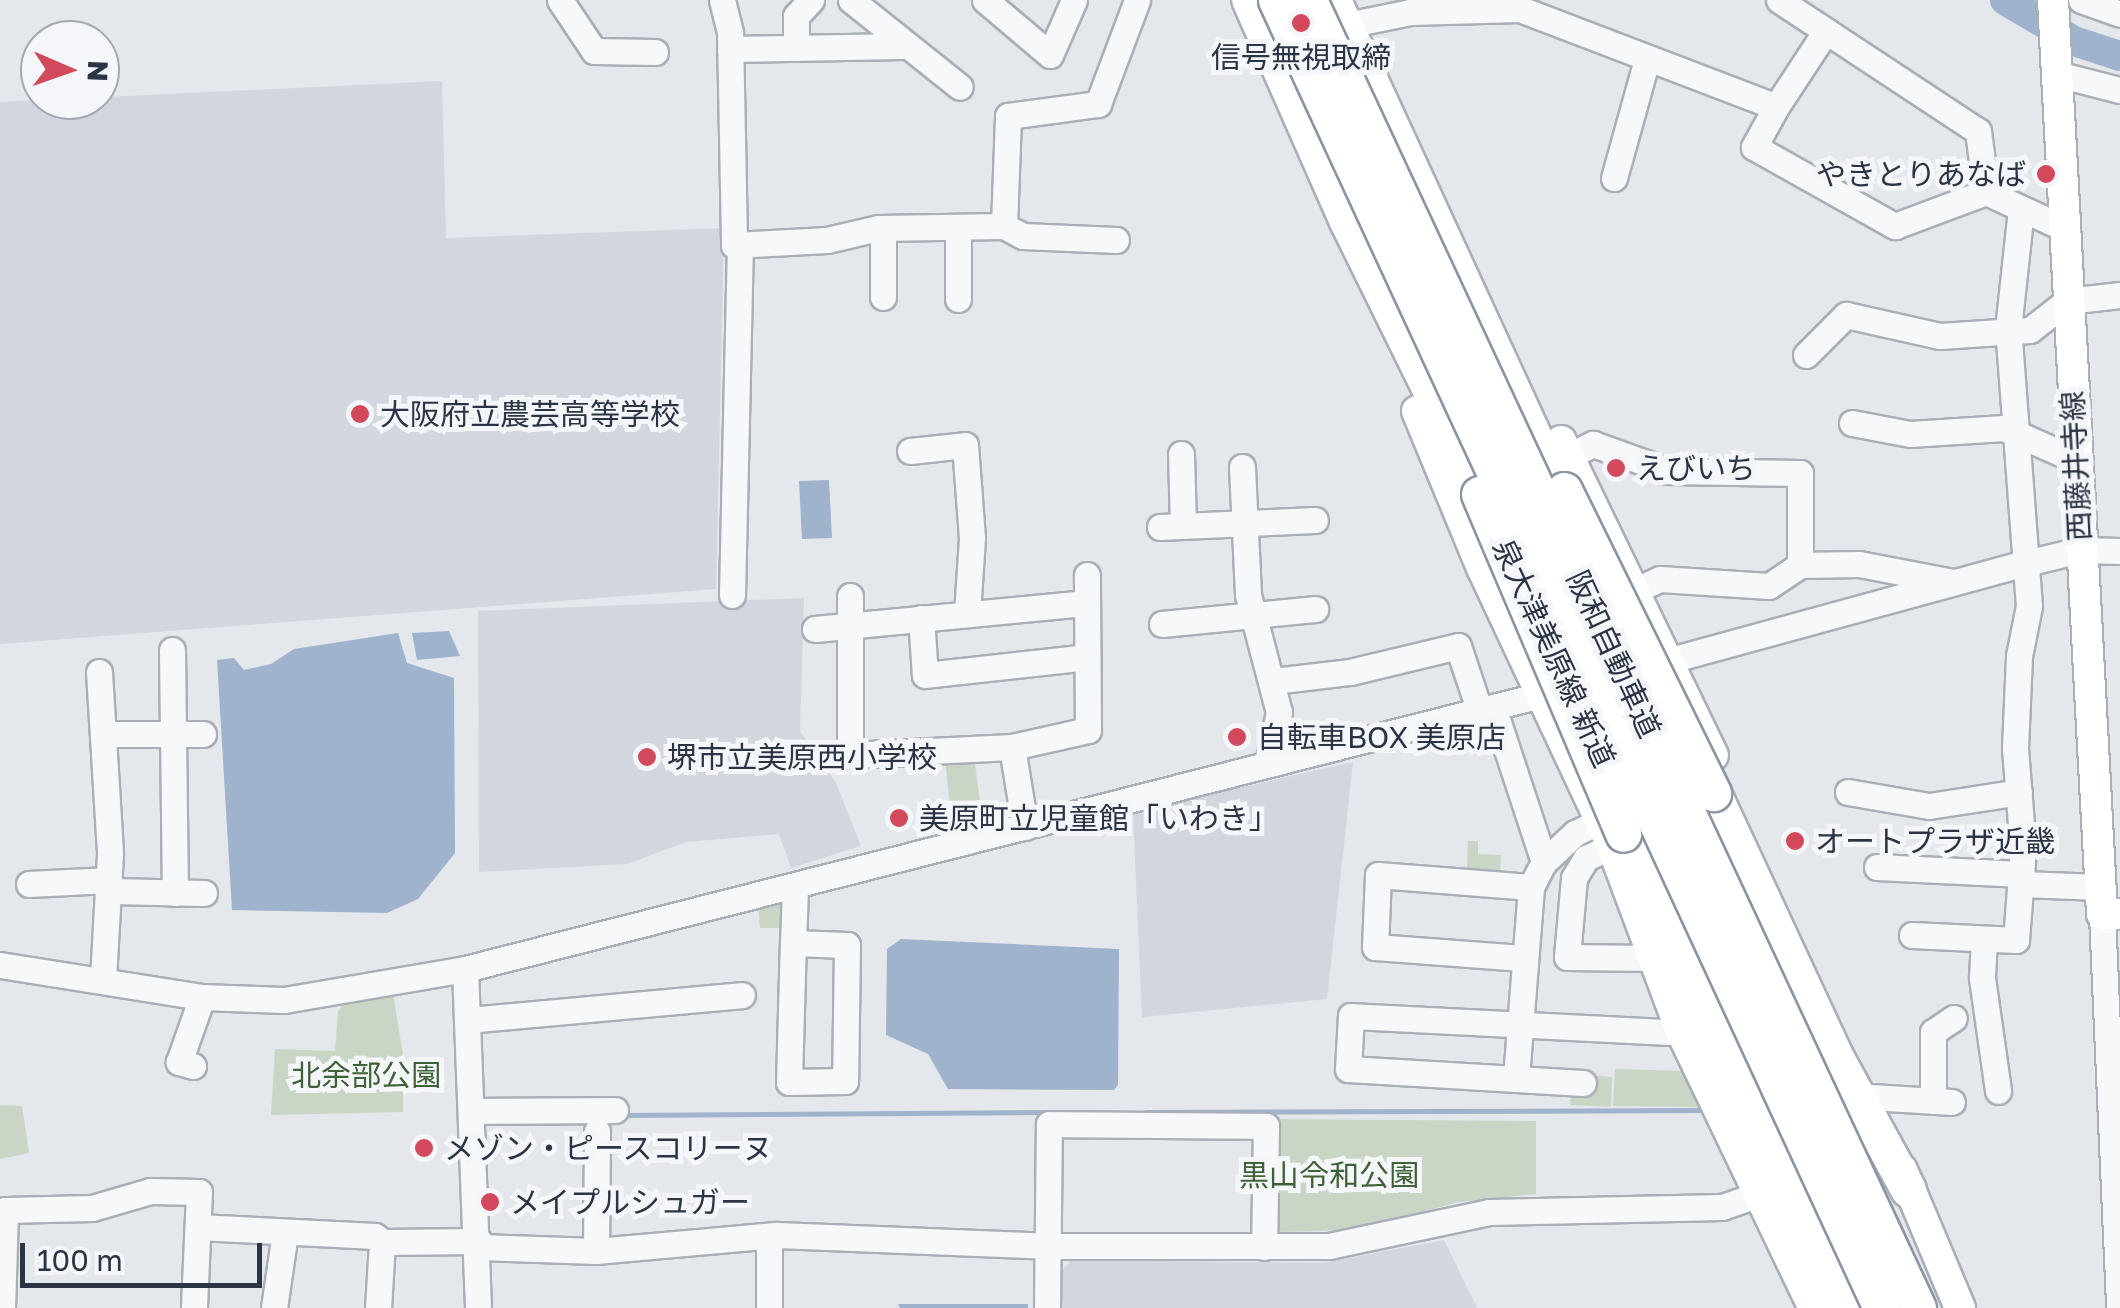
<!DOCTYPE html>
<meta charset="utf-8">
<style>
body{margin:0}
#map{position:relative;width:2120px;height:1308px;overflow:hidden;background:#e4e7ec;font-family:"Golos Text","Noto Sans JP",sans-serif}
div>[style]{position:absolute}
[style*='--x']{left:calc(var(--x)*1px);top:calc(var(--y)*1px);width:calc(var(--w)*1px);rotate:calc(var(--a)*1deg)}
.built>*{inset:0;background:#d2d6de}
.green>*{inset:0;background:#c9d6c5}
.water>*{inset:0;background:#9fb4cc}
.stream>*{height:5px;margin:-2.5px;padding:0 2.5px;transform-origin:2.5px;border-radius:2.5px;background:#9fb4cc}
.river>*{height:30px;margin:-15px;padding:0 15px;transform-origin:15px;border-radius:15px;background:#9fb4cc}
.roads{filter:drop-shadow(2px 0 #a9aeb7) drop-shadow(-2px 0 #a9aeb7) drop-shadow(0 2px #a9aeb7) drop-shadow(0 -2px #a9aeb7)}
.minor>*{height:25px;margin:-12.5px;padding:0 12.5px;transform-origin:12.5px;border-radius:12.5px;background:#f7f8fa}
.major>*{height:30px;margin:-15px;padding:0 15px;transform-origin:15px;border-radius:15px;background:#fff}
.highway>*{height:35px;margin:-17.5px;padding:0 17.5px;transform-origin:17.5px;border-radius:17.5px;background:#fff}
.bridges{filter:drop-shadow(2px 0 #8b94a3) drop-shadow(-2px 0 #8b94a3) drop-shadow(0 2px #8b94a3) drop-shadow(0 -2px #8b94a3)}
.highway-bridge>*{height:35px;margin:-17.5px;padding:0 17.5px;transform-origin:17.5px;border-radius:17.5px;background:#fff}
.dots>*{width:28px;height:28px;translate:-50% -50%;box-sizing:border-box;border:5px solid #f4f6f9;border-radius:50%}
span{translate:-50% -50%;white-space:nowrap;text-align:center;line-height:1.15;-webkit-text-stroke:10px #f4f6f9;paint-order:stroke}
.poi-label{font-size:30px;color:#2b3445}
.right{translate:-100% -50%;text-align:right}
.left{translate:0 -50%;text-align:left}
.street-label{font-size:30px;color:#2b3445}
.park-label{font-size:30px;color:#3f6138}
.north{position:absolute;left:20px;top:20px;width:100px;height:100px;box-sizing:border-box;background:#f4f6f9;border:2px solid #a4a8b1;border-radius:50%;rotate:92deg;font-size:28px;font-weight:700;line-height:40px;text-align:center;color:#2b3445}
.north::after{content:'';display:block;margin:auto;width:35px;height:45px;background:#d1495b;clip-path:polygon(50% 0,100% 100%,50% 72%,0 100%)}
.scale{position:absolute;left:20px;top:1243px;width:242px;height:45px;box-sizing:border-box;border:5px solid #2b3445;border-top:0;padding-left:12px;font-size:30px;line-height:35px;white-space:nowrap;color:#2b3445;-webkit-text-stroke:8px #f4f6f9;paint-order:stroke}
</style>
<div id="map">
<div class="built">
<i style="clip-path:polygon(442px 81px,446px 238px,724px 228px,716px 589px,0 644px,0 102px)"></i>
<i style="clip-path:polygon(804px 598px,800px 731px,836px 783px,861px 846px,791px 868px,779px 834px,686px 842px,627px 864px,479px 872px,478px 611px)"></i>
<i style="clip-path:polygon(1353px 762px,1327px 999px,1142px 1017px,1133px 812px)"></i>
<i style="clip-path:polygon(1444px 1240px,1477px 1308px,1062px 1308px,1062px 1271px,1071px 1260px,1323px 1263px)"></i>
</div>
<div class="green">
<i style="clip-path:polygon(974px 757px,981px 809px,950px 807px,945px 759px)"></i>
<i style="clip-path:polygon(1468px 841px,1478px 841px,1478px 854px,1501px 855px,1500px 874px,1467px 872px)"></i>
<i style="clip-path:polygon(781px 899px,786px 928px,760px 928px,758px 905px)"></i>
<i style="clip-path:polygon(393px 993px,403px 1055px,403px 1112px,271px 1115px,275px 1049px,335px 1051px,338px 1012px,347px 998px)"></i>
<i style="clip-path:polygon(1615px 1069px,1685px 1071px,1700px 1107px,1613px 1106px)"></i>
<i style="clip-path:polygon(1583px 1075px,1612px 1077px,1611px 1107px,1570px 1105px,1571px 1090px)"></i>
<i style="clip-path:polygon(0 1105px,22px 1106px,29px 1153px,0 1159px)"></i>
<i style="clip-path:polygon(1274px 1119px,1536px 1121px,1536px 1194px,1459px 1202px,1352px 1230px,1279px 1232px,1272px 1226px)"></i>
</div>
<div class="water">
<i style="clip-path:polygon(829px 480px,832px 538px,802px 539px,799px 481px)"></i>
<i style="clip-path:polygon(449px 631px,460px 656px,417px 660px,412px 633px)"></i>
<i style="clip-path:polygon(398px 633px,407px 663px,454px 678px,455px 853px,418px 899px,387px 913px,232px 910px,217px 660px,234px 658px,244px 670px,271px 664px,294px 649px)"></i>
<i style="clip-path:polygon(901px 939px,1119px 949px,1118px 1085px,1114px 1090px,948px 1089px,928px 1054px,886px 1035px,887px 949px)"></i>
<i style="clip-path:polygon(898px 1304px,1028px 1304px,1028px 1308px,900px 1308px)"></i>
</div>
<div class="stream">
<i style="--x:1146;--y:1112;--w:559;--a:-0.2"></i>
<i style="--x:622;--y:1115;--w:428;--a:-0.4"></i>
</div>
<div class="river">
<i style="--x:2005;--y:0;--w:80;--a:30.7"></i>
<i style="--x:2074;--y:41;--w:48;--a:18.1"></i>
</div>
<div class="roads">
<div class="minor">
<i style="--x:560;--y:0;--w:61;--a:56.3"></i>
<i style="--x:594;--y:51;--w:61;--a:0.9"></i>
<i style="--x:722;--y:0;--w:34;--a:76"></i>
<i style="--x:730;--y:33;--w:212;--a:88.9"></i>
<i style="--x:734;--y:245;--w:93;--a:-3.1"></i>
<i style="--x:827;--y:240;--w:52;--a:-13.2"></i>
<i style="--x:878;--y:228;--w:126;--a:-0.9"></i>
<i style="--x:1004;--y:226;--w:110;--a:-87.9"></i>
<i style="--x:1008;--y:116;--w:91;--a:-7.6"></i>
<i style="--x:1098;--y:104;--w:111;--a:-69.4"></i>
<i style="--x:851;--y:0;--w:139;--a:38.6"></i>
<i style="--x:985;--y:0;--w:85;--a:40.2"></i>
<i style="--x:1050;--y:55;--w:60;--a:-66.4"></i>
<i style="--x:1779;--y:0;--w:238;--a:33.4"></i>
<i style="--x:1978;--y:131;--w:62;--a:82.5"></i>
<i style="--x:2081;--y:0;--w:41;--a:19.7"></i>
<i style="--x:1332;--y:28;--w:80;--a:-11.6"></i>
<i style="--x:1410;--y:12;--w:110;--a:-1.6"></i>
<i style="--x:1520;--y:9;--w:274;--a:20.9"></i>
<i style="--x:1776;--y:107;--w:46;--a:118.8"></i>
<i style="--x:1754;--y:147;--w:162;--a:29.3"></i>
<i style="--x:1895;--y:226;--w:97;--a:-20.5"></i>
<i style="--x:1986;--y:192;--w:86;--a:24.8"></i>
<i style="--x:796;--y:48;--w:32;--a:-90"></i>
<i style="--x:796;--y:16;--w:22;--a:-47"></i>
<i style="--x:730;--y:49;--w:173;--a:-1"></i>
<i style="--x:2057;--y:74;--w:65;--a:14.3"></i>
<i style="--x:1776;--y:107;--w:91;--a:-56.7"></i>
<i style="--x:1614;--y:178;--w:123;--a:-74.5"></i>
<i style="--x:1004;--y:226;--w:21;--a:28"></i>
<i style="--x:1023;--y:236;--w:93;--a:2.5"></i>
<i style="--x:883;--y:228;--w:69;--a:90"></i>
<i style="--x:958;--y:299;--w:72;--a:-90"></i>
<i style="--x:1806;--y:355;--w:57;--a:-45"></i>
<i style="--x:1846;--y:315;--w:96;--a:12.6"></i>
<i style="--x:1940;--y:336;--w:90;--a:-3.8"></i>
<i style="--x:2030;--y:330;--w:47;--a:-38.1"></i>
<i style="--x:2067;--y:301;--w:53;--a:-6.5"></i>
<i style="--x:1852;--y:423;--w:59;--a:10.7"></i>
<i style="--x:1910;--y:434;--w:94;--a:-3.7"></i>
<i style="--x:2004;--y:428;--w:79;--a:24"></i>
<i style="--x:910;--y:451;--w:55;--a:-6.2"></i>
<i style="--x:965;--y:445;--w:93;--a:85.7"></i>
<i style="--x:972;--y:538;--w:76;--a:93.8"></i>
<i style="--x:1181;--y:454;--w:72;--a:88.4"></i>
<i style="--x:1569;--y:456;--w:27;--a:-27"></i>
<i style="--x:1593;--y:444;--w:80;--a:19.8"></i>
<i style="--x:1668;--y:471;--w:132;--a:0.9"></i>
<i style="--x:1800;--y:473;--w:92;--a:90"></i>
<i style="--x:1800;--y:565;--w:59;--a:-1"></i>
<i style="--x:1859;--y:564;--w:96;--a:10.8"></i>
<i style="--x:1242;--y:467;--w:128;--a:87.3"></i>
<i style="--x:1248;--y:595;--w:121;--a:75.2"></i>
<i style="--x:1279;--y:712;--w:52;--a:102.2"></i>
<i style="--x:1160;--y:527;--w:155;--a:-2.6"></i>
<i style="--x:1636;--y:590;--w:26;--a:-25"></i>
<i style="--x:1660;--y:579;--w:109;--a:3.7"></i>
<i style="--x:1769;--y:586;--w:37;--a:-34"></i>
<i style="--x:732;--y:595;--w:351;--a:-88.7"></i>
<i style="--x:850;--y:596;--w:159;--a:90"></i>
<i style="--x:921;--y:618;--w:57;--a:86"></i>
<i style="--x:925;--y:675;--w:163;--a:-6.3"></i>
<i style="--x:1162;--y:624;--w:154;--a:-5.6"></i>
<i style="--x:815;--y:629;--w:273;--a:-5.5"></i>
<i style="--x:172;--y:650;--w:243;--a:89.3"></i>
<i style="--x:1652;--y:665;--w:388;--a:-15.3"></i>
<i style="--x:2026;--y:563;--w:56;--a:-13.5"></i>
<i style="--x:2080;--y:550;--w:40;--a:1.4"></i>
<i style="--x:99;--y:672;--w:182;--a:86.5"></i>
<i style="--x:110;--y:854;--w:127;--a:93.2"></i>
<i style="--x:1273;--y:681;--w:78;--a:-6.7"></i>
<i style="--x:1350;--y:672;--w:111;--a:-13.5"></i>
<i style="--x:1458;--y:646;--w:66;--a:71.6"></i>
<i style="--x:1493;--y:707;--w:163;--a:71.8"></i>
<i style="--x:104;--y:734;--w:99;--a:0"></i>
<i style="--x:1012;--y:747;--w:81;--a:80.8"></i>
<i style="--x:827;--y:756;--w:185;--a:-2.8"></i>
<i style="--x:1012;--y:747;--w:78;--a:-12.6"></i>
<i style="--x:1088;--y:730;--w:155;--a:-90.4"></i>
<i style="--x:1848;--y:792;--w:82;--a:9.8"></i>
<i style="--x:1929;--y:806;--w:91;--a:-8.8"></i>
<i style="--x:1612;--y:846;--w:29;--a:155"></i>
<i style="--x:1586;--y:858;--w:23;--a:121"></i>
<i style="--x:1574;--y:878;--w:79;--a:95.1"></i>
<i style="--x:1567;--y:957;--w:85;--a:0.7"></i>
<i style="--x:1877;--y:867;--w:145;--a:2.8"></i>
<i style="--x:29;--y:884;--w:80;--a:-2.9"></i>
<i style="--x:2021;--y:884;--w:80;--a:2.1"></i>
<i style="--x:109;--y:891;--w:95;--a:1.2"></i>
<i style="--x:2102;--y:914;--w:394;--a:87.5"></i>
<i style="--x:1912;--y:935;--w:104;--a:2.8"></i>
<i style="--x:2016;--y:940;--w:90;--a:-85.6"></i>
<i style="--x:2023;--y:850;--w:102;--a:-94.5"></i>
<i style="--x:2015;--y:748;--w:92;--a:-87.5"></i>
<i style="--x:2019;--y:656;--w:51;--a:-78.7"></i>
<i style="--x:2029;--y:606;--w:278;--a:-94.3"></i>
<i style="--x:2008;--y:329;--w:120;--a:-83.8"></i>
<i style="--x:1984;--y:939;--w:39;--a:93"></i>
<i style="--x:1982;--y:978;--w:114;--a:81.9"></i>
<i style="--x:793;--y:943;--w:54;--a:2.1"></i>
<i style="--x:847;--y:945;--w:136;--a:90.8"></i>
<i style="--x:845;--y:1081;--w:56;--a:179"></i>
<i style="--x:789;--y:1082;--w:139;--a:-88.4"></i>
<i style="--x:793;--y:943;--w:55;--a:-87.9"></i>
<i style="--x:1522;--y:958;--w:147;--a:-175.7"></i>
<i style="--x:1375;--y:947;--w:72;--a:-87.6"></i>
<i style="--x:1378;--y:875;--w:153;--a:4.5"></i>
<i style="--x:0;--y:965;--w:205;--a:9"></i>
<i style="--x:202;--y:997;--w:82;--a:2.1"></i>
<i style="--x:284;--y:1000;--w:184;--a:-9.7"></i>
<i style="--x:465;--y:969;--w:1130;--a:-14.29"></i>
<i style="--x:465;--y:969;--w:339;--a:87.8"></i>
<i style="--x:468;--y:1020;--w:275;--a:-5.2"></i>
<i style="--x:193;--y:1066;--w:15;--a:-164"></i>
<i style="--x:179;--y:1062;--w:69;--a:-70.5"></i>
<i style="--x:1516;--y:1078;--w:192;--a:-85.5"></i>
<i style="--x:1531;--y:887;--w:28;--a:-63"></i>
<i style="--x:1544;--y:862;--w:42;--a:-43.1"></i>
<i style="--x:1575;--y:833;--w:29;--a:-25"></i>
<i style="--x:1583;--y:1083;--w:235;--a:-176.6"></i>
<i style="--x:1348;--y:1069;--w:53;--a:-86.8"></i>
<i style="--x:1351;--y:1016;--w:331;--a:2.9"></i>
<i style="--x:1871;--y:1097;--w:81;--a:3.5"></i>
<i style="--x:1933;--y:1101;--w:69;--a:-90"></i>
<i style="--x:1933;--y:1032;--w:25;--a:-34"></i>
<i style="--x:475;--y:1111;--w:140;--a:-0.4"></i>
<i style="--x:198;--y:1227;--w:177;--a:2.9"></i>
<i style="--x:375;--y:1236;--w:9;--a:41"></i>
<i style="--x:382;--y:1242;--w:97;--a:-0.6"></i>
<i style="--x:479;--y:1247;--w:117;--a:2"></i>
<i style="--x:596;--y:1251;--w:182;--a:-5.1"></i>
<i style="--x:777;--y:1235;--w:270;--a:2.3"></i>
<i style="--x:1047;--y:1246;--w:282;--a:0"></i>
<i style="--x:1329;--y:1246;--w:164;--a:-12"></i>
<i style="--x:1489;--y:1212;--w:233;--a:-1.2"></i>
<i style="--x:1722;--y:1207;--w:39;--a:-19"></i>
<i style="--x:596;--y:1251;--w:120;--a:-89.5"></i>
<i style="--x:2;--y:1308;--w:98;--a:-88.2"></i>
<i style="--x:5;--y:1210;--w:87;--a:-1.3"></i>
<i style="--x:92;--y:1208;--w:60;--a:-16.3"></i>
<i style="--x:150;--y:1191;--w:49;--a:1.2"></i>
<i style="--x:199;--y:1192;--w:116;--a:92.5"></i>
<i style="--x:274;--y:1308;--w:76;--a:-81.7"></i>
<i style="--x:378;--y:1308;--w:66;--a:-86.5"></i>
<i style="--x:769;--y:1308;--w:72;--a:-90"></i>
<i style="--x:1047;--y:1308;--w:184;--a:-89.4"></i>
<i style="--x:1049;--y:1124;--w:217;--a:0.5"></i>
<i style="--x:1266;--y:1126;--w:121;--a:90.9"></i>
</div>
<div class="major">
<i style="--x:1247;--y:0;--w:243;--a:66.2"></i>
<i style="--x:1345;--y:222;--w:324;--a:63.8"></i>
<i style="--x:1336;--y:0;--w:565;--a:65.3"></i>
<i style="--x:2053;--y:0;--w:915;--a:86.93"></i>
<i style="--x:2102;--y:914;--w:18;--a:0"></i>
<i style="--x:1417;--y:411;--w:172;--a:67.5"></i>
<i style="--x:1483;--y:570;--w:305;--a:64.9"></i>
<i style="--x:1612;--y:846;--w:200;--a:69.5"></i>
<i style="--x:1682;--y:1033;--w:305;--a:64.4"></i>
<i style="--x:1561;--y:441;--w:349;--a:64.2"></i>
<i style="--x:1902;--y:1170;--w:150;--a:67.2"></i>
</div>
<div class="highway">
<i style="--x:1713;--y:793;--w:288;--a:65.1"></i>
<i style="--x:1834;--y:1054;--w:154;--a:61.3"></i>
<i style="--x:1623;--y:834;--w:524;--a:64.71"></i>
</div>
</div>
<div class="bridges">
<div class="highway-bridge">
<i style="--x:1276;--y:0;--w:1441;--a:65.18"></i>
<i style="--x:1309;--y:0;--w:1443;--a:65.03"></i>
<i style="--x:1564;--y:490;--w:338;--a:63.8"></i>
<i style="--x:1479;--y:494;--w:369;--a:67"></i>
</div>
</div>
<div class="dots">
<i style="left:1301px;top:23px;background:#d1495b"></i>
<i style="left:2046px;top:174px;background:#d1495b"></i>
<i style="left:360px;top:414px;background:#d1495b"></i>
<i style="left:1616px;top:468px;background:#d1495b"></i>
<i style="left:1237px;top:737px;background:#d1495b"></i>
<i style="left:647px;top:757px;background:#d1495b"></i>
<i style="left:899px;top:818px;background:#d1495b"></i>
<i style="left:1795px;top:841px;background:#d1495b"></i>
<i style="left:424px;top:1148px;background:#d1495b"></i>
<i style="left:490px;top:1202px;background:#d1495b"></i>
</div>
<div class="poi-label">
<span style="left:1301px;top:57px">信号無視取締</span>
<span class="right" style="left:2026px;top:174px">やきとりあなば</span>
<span class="left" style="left:380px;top:414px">大阪府立農芸高等学校</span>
<span class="left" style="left:1636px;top:468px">えびいち</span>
<span class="left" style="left:1257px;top:737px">自転車BOX 美原店</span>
<span class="left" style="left:667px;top:757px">堺市立美原西小学校</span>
<span class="left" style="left:919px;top:818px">美原町立児童館「いわき」</span>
<span class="left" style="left:1815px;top:841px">オートプラザ近畿</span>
<span class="left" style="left:444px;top:1148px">メゾン・ピースコリーヌ</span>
<span class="left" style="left:510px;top:1202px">メイプルシュガー</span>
</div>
<div class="street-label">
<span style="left:2076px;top:466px;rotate:-93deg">西藤井寺線</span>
<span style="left:1554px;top:653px;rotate:65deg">泉大津美原線 新道</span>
<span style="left:1614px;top:654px;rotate:65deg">阪和自動車道</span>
</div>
<div class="park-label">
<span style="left:366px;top:1075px">北余部公園</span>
<span style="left:1329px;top:1175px">黒山令和公園</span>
</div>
<div class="north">N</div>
<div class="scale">100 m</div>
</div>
